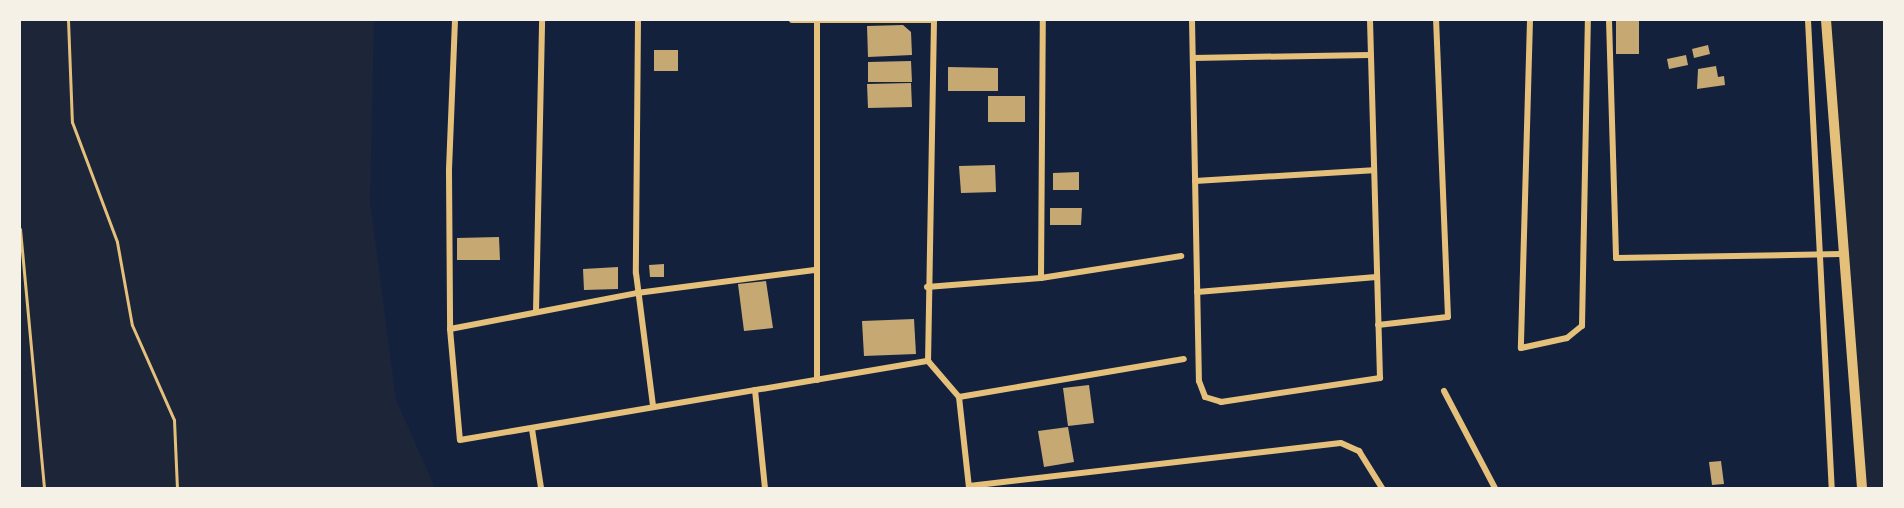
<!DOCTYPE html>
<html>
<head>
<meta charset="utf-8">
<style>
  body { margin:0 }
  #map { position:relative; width:1904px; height:508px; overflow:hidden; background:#14213d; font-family:"Asap Condensed",sans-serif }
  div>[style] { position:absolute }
  .green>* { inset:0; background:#1d2539 }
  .building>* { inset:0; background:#c6a872 }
  .path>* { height:3px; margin:-1.5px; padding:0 1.5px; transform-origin:1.5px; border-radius:1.5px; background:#e5c07b }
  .minor>* { height:6px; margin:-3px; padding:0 3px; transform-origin:3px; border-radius:3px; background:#e5c07b }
  .tertiary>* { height:10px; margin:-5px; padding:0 5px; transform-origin:5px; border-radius:5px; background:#e5c07b }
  span { translate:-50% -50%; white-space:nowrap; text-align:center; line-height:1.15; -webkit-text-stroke:4.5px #f6f1e7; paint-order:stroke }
  .frame { position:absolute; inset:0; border:21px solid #f6f1e7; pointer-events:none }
</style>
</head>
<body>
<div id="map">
  <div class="green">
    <div style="clip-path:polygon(20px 20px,374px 20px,370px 202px,396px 400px,435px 488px,20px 488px)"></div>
    <div style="clip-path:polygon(1828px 20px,1884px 20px,1884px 488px,1864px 488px)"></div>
  </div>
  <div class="building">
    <div style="clip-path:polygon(1616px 20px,1639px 20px,1639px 54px,1616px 54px)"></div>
    <div style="clip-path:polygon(903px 25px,911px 32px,912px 55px,868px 57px,867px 26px)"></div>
    <div style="clip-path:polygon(1708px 45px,1710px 54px,1694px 58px,1692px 49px)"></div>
    <div style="clip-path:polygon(654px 50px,678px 50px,678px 71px,654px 71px)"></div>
    <div style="clip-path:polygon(1686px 55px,1688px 65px,1669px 69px,1667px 59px)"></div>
    <div style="clip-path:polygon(911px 61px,912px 82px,868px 82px,868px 62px)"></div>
    <div style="clip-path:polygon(1716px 66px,1718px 77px,1724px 76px,1725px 85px,1697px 89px,1698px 69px)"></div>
    <div style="clip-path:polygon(948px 67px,998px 68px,998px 91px,948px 91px)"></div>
    <div style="clip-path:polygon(911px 83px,912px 107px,868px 108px,867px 84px)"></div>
    <div style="clip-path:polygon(988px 96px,1025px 96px,1025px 122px,988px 122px)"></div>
    <div style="clip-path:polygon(995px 165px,996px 192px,961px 193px,959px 166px)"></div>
    <div style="clip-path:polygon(1079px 172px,1079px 190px,1053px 190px,1053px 173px)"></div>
    <div style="clip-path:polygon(1050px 208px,1082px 208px,1081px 225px,1050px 225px)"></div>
    <div style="clip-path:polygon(499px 237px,500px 260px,457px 260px,457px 238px)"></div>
    <div style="clip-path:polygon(664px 264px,664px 277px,650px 277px,649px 265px)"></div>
    <div style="clip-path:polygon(618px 267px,618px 289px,584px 290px,583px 269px)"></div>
    <div style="clip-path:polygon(766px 281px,773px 328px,744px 331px,738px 284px)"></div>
    <div style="clip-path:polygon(914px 319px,916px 354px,864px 356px,862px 321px)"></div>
    <div style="clip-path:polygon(1089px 385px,1094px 423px,1068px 426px,1063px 388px)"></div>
    <div style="clip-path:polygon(1068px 427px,1074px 462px,1044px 467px,1038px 431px)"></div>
    <div style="clip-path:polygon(1721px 461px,1724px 484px,1712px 485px,1709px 462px)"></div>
  </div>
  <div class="path">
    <div style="left:68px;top:20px;width:102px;rotate:87.8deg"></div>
    <div style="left:72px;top:122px;width:128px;rotate:69.4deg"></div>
    <div style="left:117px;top:242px;width:84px;rotate:79.8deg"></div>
    <div style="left:132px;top:325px;width:104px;rotate:66.1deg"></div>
    <div style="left:174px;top:420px;width:68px;rotate:87.5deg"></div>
    <div style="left:20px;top:229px;width:260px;rotate:84.7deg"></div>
  </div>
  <div class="minor">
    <div style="left:455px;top:20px;width:151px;rotate:92.3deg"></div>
    <div style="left:449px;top:171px;width:158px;rotate:89.6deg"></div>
    <div style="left:450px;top:329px;width:111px;rotate:84.9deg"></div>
    <div style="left:460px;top:440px;width:475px;rotate:-9.6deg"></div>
    <div style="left:638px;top:20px;width:253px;rotate:90.5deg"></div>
    <div style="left:636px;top:273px;width:133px;rotate:82.7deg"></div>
    <div style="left:792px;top:20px;width:142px"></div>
    <div style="left:817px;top:20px;width:360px;rotate:90deg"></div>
    <div style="left:934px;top:20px;width:341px;rotate:91deg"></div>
    <div style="left:928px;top:361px;width:48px;rotate:49.3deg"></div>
    <div style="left:959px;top:397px;width:92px;rotate:83.7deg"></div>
    <div style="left:1192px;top:20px;width:361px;rotate:88.9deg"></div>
    <div style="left:1199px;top:381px;width:17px;rotate:69deg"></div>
    <div style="left:1205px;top:397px;width:17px;rotate:17deg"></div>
    <div style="left:1221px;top:402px;width:161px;rotate:-8.6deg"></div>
    <div style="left:1380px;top:378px;width:358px;rotate:-91.6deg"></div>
    <div style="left:1530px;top:20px;width:328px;rotate:91.6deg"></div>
    <div style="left:1521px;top:348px;width:47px;rotate:-12.3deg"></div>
    <div style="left:1567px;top:338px;width:19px;rotate:-39deg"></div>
    <div style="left:1582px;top:326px;width:306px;rotate:-88.9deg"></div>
    <div style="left:1609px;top:20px;width:238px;rotate:88.3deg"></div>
    <div style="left:1616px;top:258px;width:225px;rotate:-1deg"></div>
    <div style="left:1808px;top:20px;width:469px;rotate:87.1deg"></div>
    <div style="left:1193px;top:58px;width:177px;rotate:-1deg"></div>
    <div style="left:1195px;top:181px;width:178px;rotate:-3.5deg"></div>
    <div style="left:1041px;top:278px;width:258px;rotate:-89.6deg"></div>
    <div style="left:927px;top:287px;width:114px;rotate:-4.5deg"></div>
    <div style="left:1041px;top:278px;width:142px;rotate:-8.9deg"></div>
    <div style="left:1197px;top:292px;width:180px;rotate:-4.8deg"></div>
    <div style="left:536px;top:312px;width:292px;rotate:-88.8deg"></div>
    <div style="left:1378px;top:325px;width:70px;rotate:-6.5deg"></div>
    <div style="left:1448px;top:317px;width:297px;rotate:-92.3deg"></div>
    <div style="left:450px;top:329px;width:190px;rotate:-10.9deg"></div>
    <div style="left:637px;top:293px;width:179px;rotate:-7.4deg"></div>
    <div style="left:755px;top:390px;width:99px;rotate:84.2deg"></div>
    <div style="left:1444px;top:391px;width:110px;rotate:62.3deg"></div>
    <div style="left:959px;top:397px;width:228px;rotate:-9.6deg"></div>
    <div style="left:532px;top:429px;width:60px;rotate:81.3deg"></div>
    <div style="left:969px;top:486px;width:374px;rotate:-6.6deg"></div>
    <div style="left:1341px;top:443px;width:20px;rotate:24deg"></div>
    <div style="left:1359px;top:451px;width:44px;rotate:58.1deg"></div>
  </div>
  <div class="tertiary">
    <div style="left:1826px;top:20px;width:469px;rotate:85.6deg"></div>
  </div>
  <div class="frame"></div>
</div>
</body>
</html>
